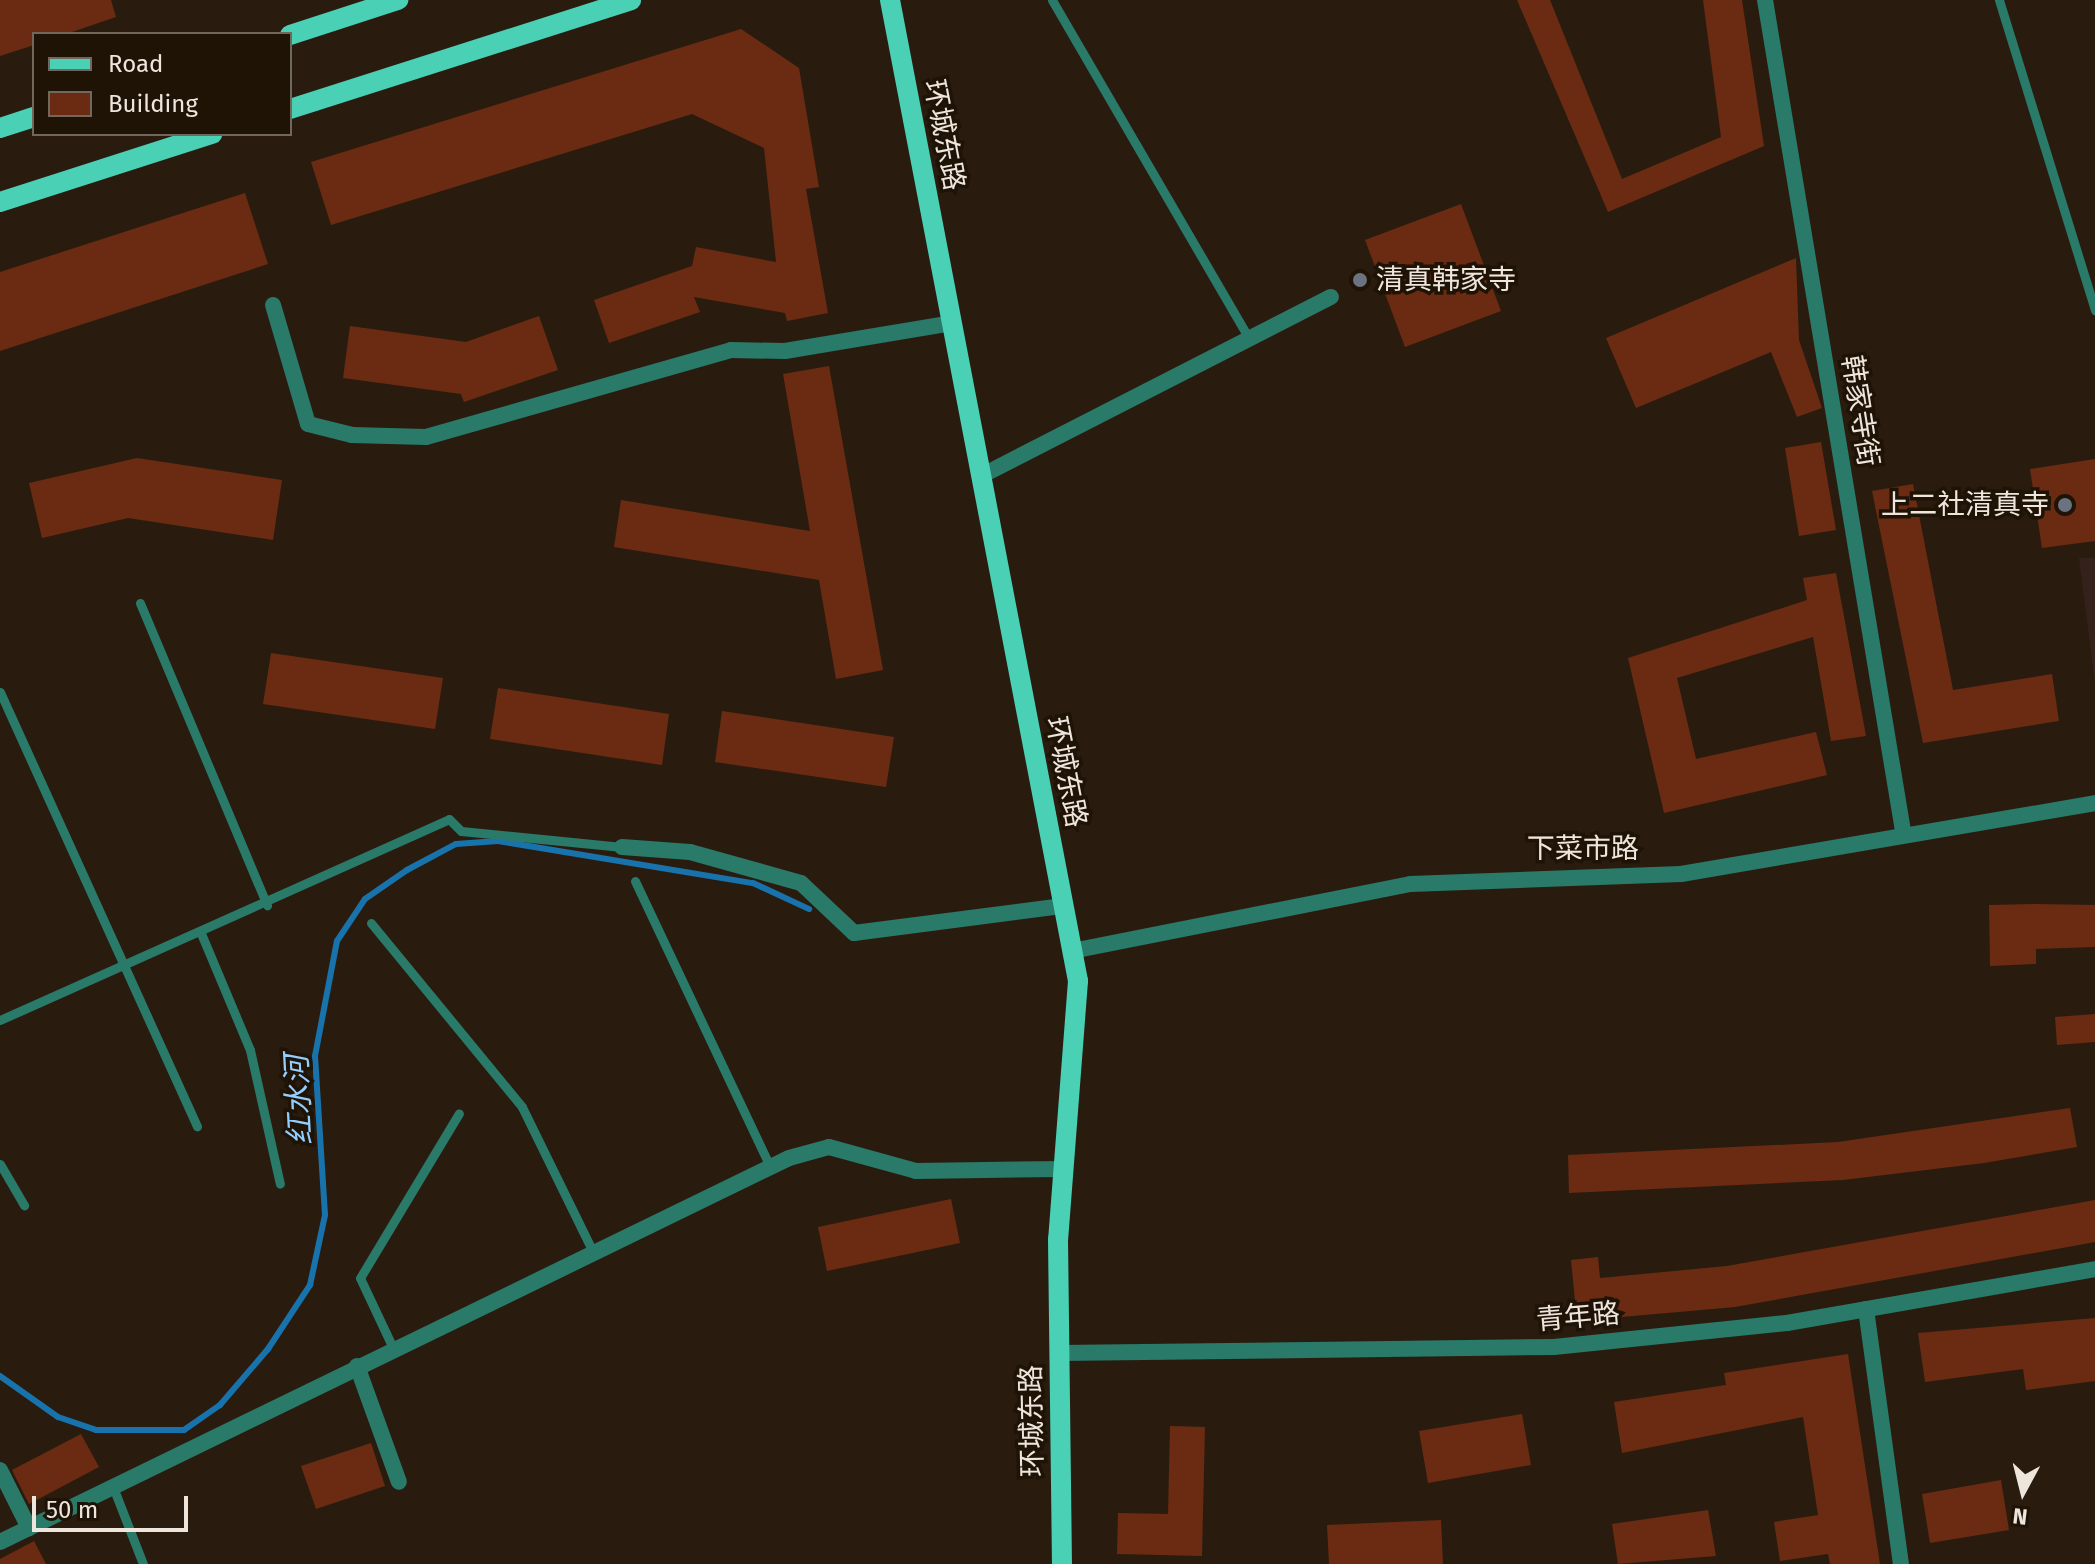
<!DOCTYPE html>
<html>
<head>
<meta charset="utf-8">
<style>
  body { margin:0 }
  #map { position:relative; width:2095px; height:1564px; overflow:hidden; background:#291c0f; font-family:"Fira Sans","Noto Sans SC",sans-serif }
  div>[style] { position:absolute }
  .medical>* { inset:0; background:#34211c }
  .stream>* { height:6px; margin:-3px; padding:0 3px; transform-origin:3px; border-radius:3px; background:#1873ad }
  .building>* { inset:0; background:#6a2b12 }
  .service>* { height:9px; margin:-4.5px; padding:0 4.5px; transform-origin:4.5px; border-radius:4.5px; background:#297a69 }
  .minor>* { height:16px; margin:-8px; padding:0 8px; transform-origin:8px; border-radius:8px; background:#297a69 }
  .primary>* { height:20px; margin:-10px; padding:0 10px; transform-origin:10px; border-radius:10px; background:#49d0b5 }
  .dots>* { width:22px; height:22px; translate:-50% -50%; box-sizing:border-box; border:4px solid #1f1306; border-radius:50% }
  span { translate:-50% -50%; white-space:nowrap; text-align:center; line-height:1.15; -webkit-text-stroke:7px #1f1306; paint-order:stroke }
  .street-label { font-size:28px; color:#eee5dc }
  .poi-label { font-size:28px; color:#eee5dc }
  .left { translate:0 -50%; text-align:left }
  .right { translate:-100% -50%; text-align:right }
  .water-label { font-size:30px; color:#93cefe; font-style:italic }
  .legend { position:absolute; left:32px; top:32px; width:260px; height:104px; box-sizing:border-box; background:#1f1306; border:2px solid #72675c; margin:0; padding:10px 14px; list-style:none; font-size:24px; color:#eee5dc }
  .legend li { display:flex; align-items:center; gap:16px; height:40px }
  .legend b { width:40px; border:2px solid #72675c }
  .north { position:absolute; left:1983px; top:1452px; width:80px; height:80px; -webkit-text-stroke:6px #1f1306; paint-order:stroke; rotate:187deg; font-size:22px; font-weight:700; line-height:32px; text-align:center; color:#eee5dc }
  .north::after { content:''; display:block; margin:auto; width:28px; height:36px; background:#eee5dc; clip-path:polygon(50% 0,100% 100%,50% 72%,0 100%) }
  .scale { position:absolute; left:32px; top:1496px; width:156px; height:36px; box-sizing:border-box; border:4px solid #eee5dc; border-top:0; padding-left:10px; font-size:24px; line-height:28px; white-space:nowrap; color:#eee5dc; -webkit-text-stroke:6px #1f1306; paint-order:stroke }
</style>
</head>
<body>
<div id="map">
  <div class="medical">
    <div style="clip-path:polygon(2079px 558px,2095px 558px,2095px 683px)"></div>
  </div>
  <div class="stream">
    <div style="left:0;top:1376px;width:71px;rotate:35.3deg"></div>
    <div style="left:58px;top:1417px;width:40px;rotate:18.9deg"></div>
    <div style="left:96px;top:1430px;width:88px"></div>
    <div style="left:184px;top:1430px;width:44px;rotate:-34.8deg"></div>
    <div style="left:220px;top:1405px;width:74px;rotate:-49.4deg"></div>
    <div style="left:268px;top:1349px;width:77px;rotate:-56.7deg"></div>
    <div style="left:310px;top:1285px;width:72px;rotate:-77.9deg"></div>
    <div style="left:325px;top:1215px;width:159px;rotate:-93.6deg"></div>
    <div style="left:315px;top:1056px;width:117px;rotate:-79.2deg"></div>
    <div style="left:337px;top:941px;width:50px;rotate:-56.3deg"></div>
    <div style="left:365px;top:899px;width:51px;rotate:-34.6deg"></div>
    <div style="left:407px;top:870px;width:55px;rotate:-28deg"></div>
    <div style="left:456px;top:844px;width:42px;rotate:-4.1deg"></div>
    <div style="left:498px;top:841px;width:258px;rotate:9.4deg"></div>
    <div style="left:753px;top:883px;width:62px;rotate:24.9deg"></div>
  </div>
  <div class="building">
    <div style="clip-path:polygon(0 0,111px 0,116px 17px,66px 34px,34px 34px,34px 45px,0 56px)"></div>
    <div style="clip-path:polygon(1517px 0,1550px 0,1622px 179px,1721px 137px,1703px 0,1742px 0,1764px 146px,1608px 212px)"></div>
    <div style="clip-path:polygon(741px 29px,799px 68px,819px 187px,806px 189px,828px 313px,787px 321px,785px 313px,694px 297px,700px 312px,609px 343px,594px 300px,692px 266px,696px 247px,776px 262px,764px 148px,692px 114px,331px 225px,311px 162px)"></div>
    <div style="clip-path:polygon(245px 193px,268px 264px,0 351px,0 272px)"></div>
    <div style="clip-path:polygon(1461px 204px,1501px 311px,1405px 347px,1365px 240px)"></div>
    <div style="clip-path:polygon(1796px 258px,1799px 340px,1822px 408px,1797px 417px,1771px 352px,1636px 408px,1606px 338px)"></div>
    <div style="clip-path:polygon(539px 316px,558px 370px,464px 402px,461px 394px,343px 378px,350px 326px,466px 342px)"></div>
    <div style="clip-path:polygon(829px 366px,883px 670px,836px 679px,819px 580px,614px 547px,621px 500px,810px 531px,783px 374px)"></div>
    <div style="clip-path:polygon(1821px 442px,1836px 530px,1799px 536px,1785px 448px)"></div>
    <div style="clip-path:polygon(137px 458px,282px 480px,273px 540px,128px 518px,42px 538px,29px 483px)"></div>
    <div style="clip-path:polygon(2095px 459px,2095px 541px,2042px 548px,2030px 469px)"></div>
    <div style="clip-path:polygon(1913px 484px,1953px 690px,2052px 674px,2059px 721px,1923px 743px,1872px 491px)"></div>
    <div style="clip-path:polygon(1836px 573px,1866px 736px,1831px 741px,1813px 637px,1677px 678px,1696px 759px,1816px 732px,1827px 775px,1664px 813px,1628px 658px,1807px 600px,1803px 578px)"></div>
    <div style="clip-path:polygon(271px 653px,443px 678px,435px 729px,263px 704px)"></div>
    <div style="clip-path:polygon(498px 688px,669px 714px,662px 765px,490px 739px)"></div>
    <div style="clip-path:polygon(722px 711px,894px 737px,886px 787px,715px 762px)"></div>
    <div style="clip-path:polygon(2034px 904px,2095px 905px,2095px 947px,2036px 949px,2036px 964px,1990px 966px,1989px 905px)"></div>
    <div style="clip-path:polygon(2095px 1014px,2095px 1042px,2057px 1045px,2055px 1017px)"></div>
    <div style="clip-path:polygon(2070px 1108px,2077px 1147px,1984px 1163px,1843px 1180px,1569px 1193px,1568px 1155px,1838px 1142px)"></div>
    <div style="clip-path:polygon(951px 1199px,960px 1243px,827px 1271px,818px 1227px)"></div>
    <div style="clip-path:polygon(2095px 1200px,2095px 1242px,1735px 1307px,1577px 1321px,1571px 1260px,1598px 1257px,1600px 1278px,1727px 1266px)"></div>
    <div style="clip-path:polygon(2095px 1318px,2095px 1381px,2026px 1390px,2023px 1369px,1925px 1382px,1918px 1333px)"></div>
    <div style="clip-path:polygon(1848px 1354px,1880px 1564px,1830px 1564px,1828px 1554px,1780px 1561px,1774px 1522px,1818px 1515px,1803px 1417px,1622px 1453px,1614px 1402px,1726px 1385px,1724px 1373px)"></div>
    <div style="clip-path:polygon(1522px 1414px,1531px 1465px,1428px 1483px,1419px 1431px)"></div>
    <div style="clip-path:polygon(1170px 1426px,1205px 1427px,1202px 1556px,1117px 1554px,1118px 1513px,1168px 1514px)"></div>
    <div style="clip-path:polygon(81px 1434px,99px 1467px,29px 1504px,12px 1470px)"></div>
    <div style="clip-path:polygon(371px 1443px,385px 1486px,316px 1509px,301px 1466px)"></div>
    <div style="clip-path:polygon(2001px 1480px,2009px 1530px,1930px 1543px,1922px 1494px)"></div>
    <div style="clip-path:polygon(1708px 1510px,1716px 1556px,1618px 1564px,1612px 1524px)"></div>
    <div style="clip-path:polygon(1441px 1520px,1443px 1564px,1329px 1564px,1327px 1525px)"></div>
    <div style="clip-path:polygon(34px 1541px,46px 1564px,0 1564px,0 1559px)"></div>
  </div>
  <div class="service">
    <div style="left:1052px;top:0;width:392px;rotate:59.8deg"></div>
    <div style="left:1999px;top:0;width:325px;rotate:72.8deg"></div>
    <div style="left:140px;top:603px;width:328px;rotate:67.2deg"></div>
    <div style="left:0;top:692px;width:477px;rotate:65.6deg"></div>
    <div style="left:635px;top:881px;width:315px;rotate:64.7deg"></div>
    <div style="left:371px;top:923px;width:238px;rotate:50.6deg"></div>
    <div style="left:522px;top:1107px;width:159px;rotate:63.9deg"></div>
    <div style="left:200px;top:931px;width:129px;rotate:67.2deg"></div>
    <div style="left:250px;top:1050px;width:137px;rotate:77.4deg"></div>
    <div style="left:0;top:1020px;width:492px;rotate:-24.1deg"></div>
    <div style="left:449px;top:819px;width:17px;rotate:45deg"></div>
    <div style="left:461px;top:831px;width:162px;rotate:5.7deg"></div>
    <div style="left:0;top:1164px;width:48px;rotate:59.7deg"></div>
    <div style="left:393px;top:1348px;width:77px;rotate:-115.2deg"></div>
    <div style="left:360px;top:1278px;width:192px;rotate:-59deg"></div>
    <div style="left:113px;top:1487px;width:83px;rotate:68.7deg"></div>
  </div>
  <div class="minor">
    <div style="left:1765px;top:0;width:842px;rotate:80.57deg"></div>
    <div style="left:273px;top:305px;width:124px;rotate:73.6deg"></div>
    <div style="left:308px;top:424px;width:45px;rotate:14deg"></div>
    <div style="left:352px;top:435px;width:74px;rotate:1.5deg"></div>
    <div style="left:426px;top:437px;width:317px;rotate:-15.9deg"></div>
    <div style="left:731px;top:350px;width:54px;rotate:1.1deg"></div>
    <div style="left:785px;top:351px;width:169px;rotate:-9.5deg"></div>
    <div style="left:981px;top:476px;width:393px;rotate:-27.1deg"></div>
    <div style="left:622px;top:847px;width:68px;rotate:4.2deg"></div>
    <div style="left:690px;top:852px;width:115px;rotate:15.6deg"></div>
    <div style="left:801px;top:883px;width:73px;rotate:43.3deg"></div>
    <div style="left:854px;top:933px;width:211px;rotate:-7.4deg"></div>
    <div style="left:1072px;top:951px;width:345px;rotate:-11.2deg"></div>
    <div style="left:1410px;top:884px;width:271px;rotate:-2.1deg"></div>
    <div style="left:1681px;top:874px;width:420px;rotate:-9.7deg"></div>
    <div style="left:1866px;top:1309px;width:257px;rotate:82.2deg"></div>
    <div style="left:1059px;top:1353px;width:495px;rotate:-0.7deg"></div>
    <div style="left:1554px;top:1347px;width:234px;rotate:-5.9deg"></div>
    <div style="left:1787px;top:1323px;width:313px;rotate:-9.9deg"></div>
    <div style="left:357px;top:1366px;width:123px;rotate:70.1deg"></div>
    <div style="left:0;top:1470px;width:65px;rotate:63.4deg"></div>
    <div style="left:0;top:1542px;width:877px;rotate:-25.95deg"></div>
    <div style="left:789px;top:1158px;width:41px;rotate:-15.4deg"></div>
    <div style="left:829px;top:1147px;width:90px;rotate:15.4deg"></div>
    <div style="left:916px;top:1171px;width:147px;rotate:-0.8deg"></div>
  </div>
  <div class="primary">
    <div style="left:890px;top:0;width:999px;rotate:79.15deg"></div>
    <div style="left:1078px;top:981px;width:259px;rotate:94.4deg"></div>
    <div style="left:1058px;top:1239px;width:325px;rotate:89.3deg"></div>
    <div style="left:290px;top:35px;width:114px;rotate:-18deg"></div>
    <div style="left:290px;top:109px;width:358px;rotate:-17.7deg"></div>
    <div style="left:0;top:128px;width:36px;rotate:-18deg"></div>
    <div style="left:0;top:202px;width:223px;rotate:-17.8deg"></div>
  </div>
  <div class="dots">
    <div style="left:1360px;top:280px;background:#6b7280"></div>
    <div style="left:2065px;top:505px;background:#6b7280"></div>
  </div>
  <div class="street-label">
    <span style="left:944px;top:135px;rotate:79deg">环城东路</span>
    <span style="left:1860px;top:411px;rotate:81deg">韩家寺街</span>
    <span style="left:1066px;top:772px;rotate:79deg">环城东路</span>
    <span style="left:1583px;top:849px">下菜市路</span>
    <span style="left:1578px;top:1317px;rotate:-5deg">青年路</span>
    <span style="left:1032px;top:1421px;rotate:-91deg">环城东路</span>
  </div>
  <div class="poi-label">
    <span class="left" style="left:1376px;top:280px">清真韩家寺</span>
    <span class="right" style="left:2049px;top:505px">上二社清真寺</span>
  </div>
  <div class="water-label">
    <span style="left:299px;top:1100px;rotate:-93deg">红水河</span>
  </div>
  <ul class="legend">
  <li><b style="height:10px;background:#49d0b5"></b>Road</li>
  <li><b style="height:22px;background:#6a2b12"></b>Building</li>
  </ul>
  <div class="north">N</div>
  <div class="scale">50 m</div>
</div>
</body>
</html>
